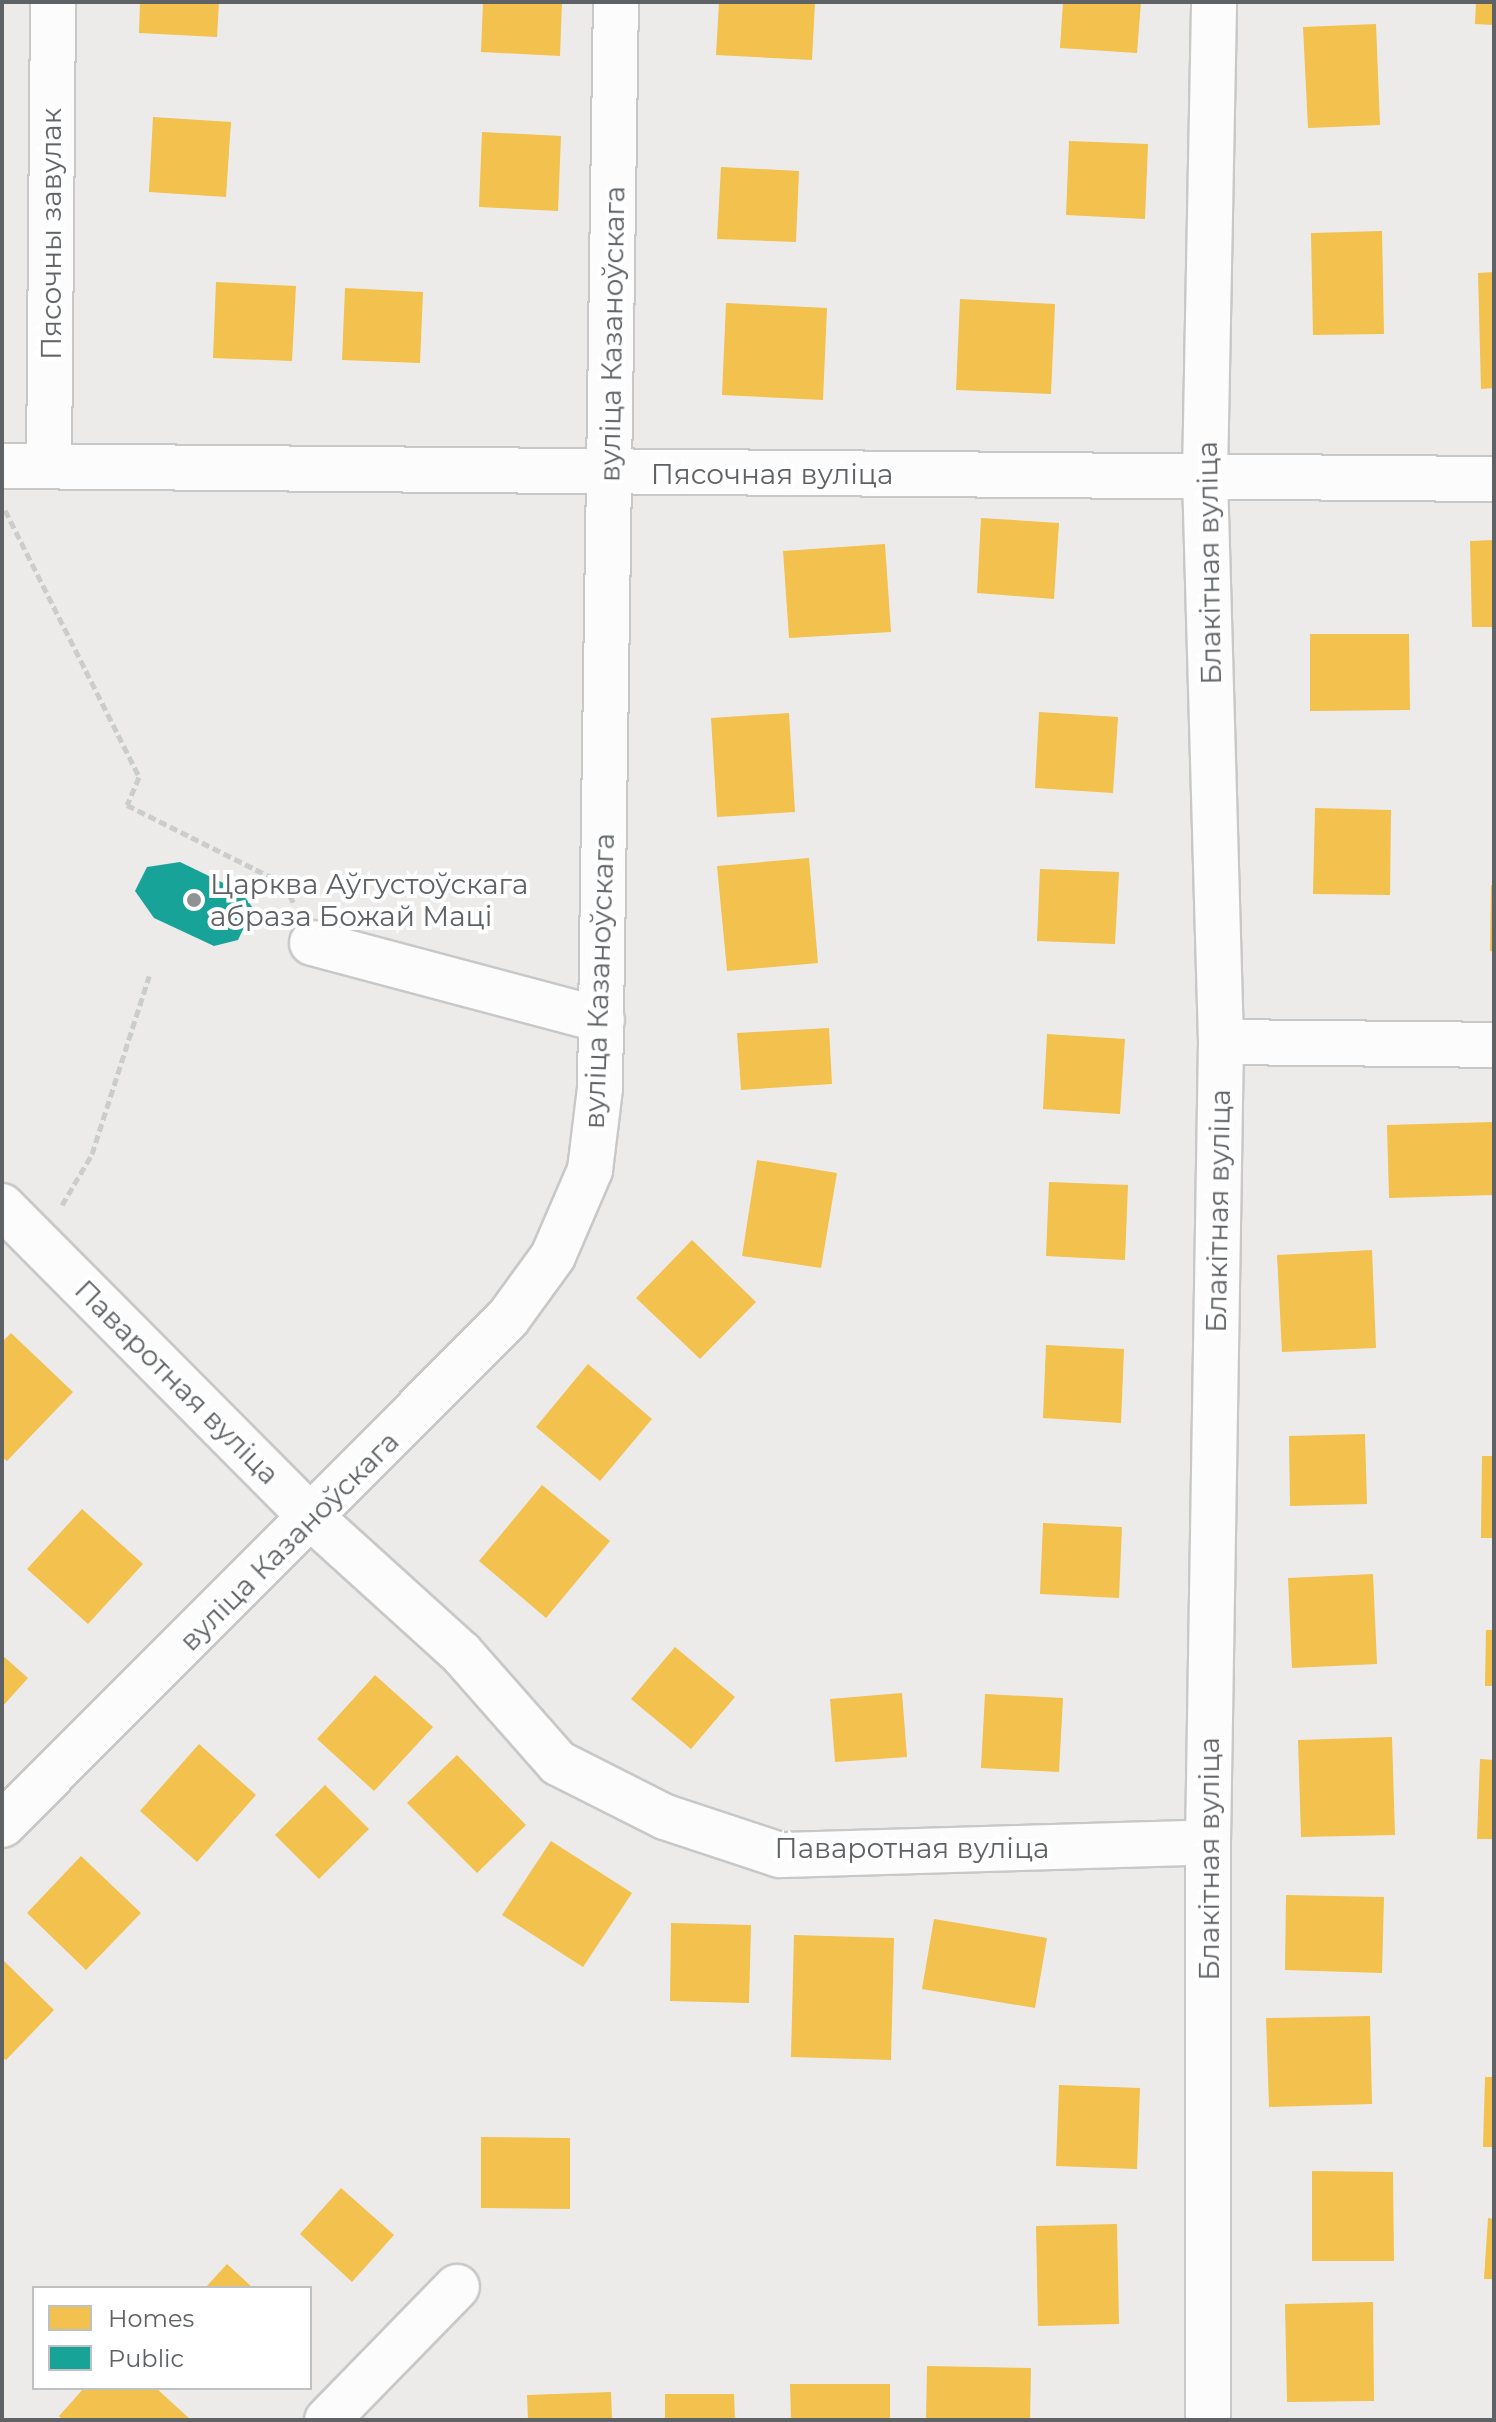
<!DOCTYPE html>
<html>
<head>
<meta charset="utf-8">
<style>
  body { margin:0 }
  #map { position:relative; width:1496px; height:2422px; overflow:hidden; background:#edebe9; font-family:Montserrat,sans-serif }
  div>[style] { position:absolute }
  .homes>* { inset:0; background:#f2c14e }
  .public>* { inset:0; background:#17a398 }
  .path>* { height:5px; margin-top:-2.5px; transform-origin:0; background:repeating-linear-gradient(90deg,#cacdcb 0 8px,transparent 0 12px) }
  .roads { filter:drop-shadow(2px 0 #c8c8c8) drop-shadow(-2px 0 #c8c8c8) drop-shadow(0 2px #c8c8c8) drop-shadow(0 -2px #c8c8c8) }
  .minor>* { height:44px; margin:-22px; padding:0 22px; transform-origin:22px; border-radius:22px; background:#fcfcfc }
  .dots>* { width:22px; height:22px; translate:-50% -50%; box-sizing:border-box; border:4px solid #fff; border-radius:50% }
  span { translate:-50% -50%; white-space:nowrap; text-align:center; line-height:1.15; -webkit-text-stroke:8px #fff; paint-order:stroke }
  .street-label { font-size:28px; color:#5e6265 }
  .poi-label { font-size:28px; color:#5e6265 }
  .left { translate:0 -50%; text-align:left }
  .frame { position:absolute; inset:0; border:4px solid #5e6265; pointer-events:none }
  .legend { position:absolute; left:32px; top:2286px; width:280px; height:104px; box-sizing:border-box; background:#fff; border:2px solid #bfc0c1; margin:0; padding:10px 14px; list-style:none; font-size:24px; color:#5e6265 }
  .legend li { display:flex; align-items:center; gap:16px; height:40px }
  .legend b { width:40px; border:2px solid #bfc0c1 }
</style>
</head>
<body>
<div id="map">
  <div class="homes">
    <div style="clip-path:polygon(140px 2px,219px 2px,217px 37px,139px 33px)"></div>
    <div style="clip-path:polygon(483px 2px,562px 2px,560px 56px,481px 52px)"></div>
    <div style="clip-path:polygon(719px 2px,815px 2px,812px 60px,716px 55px)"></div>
    <div style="clip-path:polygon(1063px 2px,1141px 2px,1137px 53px,1060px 48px)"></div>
    <div style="clip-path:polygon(1476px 2px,1494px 2px,1494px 25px,1475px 24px)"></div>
    <div style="clip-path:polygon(1376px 24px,1380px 125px,1308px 128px,1303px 27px)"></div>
    <div style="clip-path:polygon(153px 117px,231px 122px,226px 197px,149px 192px)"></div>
    <div style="clip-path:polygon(482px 132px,561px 136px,558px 211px,479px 207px)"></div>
    <div style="clip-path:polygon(1069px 141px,1148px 144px,1145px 219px,1066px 215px)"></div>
    <div style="clip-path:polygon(721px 167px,799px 171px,796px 242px,717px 239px)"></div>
    <div style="clip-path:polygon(1382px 231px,1384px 334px,1313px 335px,1311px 233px)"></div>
    <div style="clip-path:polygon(1494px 272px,1494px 388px,1481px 389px,1478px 273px)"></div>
    <div style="clip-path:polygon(216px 282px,296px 286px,292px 361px,213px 358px)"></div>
    <div style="clip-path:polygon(345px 288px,423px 292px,420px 363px,342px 360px)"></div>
    <div style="clip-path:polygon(960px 299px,1055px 304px,1051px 394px,956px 390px)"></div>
    <div style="clip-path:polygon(726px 303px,827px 308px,823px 400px,722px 395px)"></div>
    <div style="clip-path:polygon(981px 518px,1059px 523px,1054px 599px,977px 593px)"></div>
    <div style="clip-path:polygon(1494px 540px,1494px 627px,1472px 627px,1470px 541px)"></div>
    <div style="clip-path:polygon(885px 544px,891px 632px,789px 638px,783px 551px)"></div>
    <div style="clip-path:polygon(1310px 634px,1409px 634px,1410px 710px,1310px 711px)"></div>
    <div style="clip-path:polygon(1039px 712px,1118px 717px,1113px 793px,1035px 788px)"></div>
    <div style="clip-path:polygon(789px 713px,795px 812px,717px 817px,711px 718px)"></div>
    <div style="clip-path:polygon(1315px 808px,1391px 810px,1390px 895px,1313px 894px)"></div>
    <div style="clip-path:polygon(809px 858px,818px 963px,727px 971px,717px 866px)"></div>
    <div style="clip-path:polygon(1040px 869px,1119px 872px,1115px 944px,1037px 941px)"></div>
    <div style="clip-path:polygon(1491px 885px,1494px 885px,1494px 952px,1490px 951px)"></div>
    <div style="clip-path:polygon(829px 1028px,832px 1084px,741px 1090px,737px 1033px)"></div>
    <div style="clip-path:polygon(1047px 1034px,1125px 1039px,1120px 1114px,1043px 1109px)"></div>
    <div style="clip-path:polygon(1494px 1122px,1494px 1195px,1389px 1198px,1387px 1125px)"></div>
    <div style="clip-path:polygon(757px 1160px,837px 1173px,821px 1268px,742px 1256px)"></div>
    <div style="clip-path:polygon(1049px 1182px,1128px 1185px,1125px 1260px,1046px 1256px)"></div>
    <div style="clip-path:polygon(692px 1240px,756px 1302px,700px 1359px,636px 1298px)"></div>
    <div style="clip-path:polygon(1372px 1250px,1376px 1348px,1282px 1352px,1277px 1255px)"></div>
    <div style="clip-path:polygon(11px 1333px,73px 1392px,7px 1461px,2px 1457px,2px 1342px)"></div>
    <div style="clip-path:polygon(1046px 1345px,1124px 1349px,1121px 1423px,1043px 1418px)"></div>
    <div style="clip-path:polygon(588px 1364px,652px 1419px,600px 1481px,536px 1427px)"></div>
    <div style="clip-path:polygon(1365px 1434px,1367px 1504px,1290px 1506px,1289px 1436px)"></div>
    <div style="clip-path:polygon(1482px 1456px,1494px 1456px,1494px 1538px,1481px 1538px)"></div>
    <div style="clip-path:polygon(542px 1485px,610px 1541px,546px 1618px,479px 1561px)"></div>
    <div style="clip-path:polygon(82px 1509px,143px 1564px,88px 1624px,27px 1569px)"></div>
    <div style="clip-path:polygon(1043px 1523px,1122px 1527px,1119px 1598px,1040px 1594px)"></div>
    <div style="clip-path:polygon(1373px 1574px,1377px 1664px,1292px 1668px,1288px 1578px)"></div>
    <div style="clip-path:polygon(1486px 1630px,1494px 1630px,1494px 1686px,1485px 1686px)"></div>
    <div style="clip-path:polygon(675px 1647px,735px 1697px,691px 1749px,631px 1699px)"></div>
    <div style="clip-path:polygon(2px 1655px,28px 1678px,2px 1707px)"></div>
    <div style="clip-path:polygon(375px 1675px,433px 1727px,374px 1791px,317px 1739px)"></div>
    <div style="clip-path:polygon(902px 1693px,907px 1757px,835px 1762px,830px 1699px)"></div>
    <div style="clip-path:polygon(985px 1694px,1063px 1698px,1059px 1772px,981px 1768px)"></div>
    <div style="clip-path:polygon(1392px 1737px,1395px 1835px,1301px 1837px,1298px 1740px)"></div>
    <div style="clip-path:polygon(199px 1744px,256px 1795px,197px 1862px,140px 1811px)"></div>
    <div style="clip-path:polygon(457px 1755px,526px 1825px,477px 1873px,407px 1803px)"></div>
    <div style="clip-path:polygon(1480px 1759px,1494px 1760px,1494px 1839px,1477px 1839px)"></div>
    <div style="clip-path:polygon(325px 1785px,369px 1829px,319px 1879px,275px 1835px)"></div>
    <div style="clip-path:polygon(551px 1841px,632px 1893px,583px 1967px,502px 1915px)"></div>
    <div style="clip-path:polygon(81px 1856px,141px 1913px,86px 1970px,27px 1913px)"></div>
    <div style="clip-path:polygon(1286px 1895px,1384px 1897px,1382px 1973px,1285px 1970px)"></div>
    <div style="clip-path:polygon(934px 1919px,1047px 1938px,1035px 2008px,922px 1989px)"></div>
    <div style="clip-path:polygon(671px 1923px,751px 1925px,749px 2003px,670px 2001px)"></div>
    <div style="clip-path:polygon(794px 1935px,894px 1938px,891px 2060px,791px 2057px)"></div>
    <div style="clip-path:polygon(2px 1959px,54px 2010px,6px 2060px,2px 2057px)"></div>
    <div style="clip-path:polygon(1370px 2016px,1372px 2104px,1269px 2107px,1266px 2018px)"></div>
    <div style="clip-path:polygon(1485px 2077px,1494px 2077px,1494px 2147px,1483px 2147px)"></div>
    <div style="clip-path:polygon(1059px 2085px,1140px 2088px,1137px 2169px,1056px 2166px)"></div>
    <div style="clip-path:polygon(481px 2137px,570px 2138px,570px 2209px,481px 2208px)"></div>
    <div style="clip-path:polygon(1312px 2171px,1393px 2172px,1394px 2261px,1312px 2261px)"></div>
    <div style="clip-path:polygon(341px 2188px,394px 2235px,352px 2282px,300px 2234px)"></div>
    <div style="clip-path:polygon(1488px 2218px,1494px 2219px,1494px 2279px,1484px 2279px)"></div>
    <div style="clip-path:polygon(1117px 2224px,1119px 2324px,1038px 2326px,1036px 2226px)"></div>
    <div style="clip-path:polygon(227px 2264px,253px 2288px,205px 2288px)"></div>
    <div style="clip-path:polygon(1373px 2302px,1374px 2401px,1287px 2402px,1285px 2304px)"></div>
    <div style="clip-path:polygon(927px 2366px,1031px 2368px,1030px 2420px,926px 2420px)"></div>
    <div style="clip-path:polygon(790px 2384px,890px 2384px,890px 2420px,791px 2420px)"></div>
    <div style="clip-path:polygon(84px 2388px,156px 2388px,191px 2420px,63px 2420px,59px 2416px)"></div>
    <div style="clip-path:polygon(611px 2392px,612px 2420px,528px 2420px,527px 2395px)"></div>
    <div style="clip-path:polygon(665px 2394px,734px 2394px,735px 2420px,665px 2420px)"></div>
  </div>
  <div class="public">
    <div style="clip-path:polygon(180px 862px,240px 891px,253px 908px,238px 940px,214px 946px,154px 918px,135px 891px,147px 867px)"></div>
  </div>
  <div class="path">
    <div style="left:5px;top:510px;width:299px;rotate:63.3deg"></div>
    <div style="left:139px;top:777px;width:30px;rotate:113deg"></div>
    <div style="left:127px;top:805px;width:177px;rotate:26.6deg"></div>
    <div style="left:285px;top:884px;width:24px;rotate:66deg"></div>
    <div style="left:62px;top:1205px;width:59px;rotate:-59.5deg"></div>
    <div style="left:92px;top:1154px;width:187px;rotate:-72.2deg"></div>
  </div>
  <div class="roads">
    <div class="minor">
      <div style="left:49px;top:465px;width:463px;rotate:-89.5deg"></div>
      <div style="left:2px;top:466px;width:1492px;rotate:0.5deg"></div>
      <div style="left:312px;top:943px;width:300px;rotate:14.9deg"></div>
      <div style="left:1221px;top:1042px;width:273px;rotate:0.6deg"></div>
      <div style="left:2px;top:1206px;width:440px;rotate:45.2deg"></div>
      <div style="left:312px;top:1518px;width:201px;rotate:42.2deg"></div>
      <div style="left:461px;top:1653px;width:147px;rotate:48.6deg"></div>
      <div style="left:558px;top:1763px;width:120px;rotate:26.8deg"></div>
      <div style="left:665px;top:1817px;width:121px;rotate:18.3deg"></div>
      <div style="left:780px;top:1855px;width:428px;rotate:-1.7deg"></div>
      <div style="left:2px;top:1825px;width:716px;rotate:-45.06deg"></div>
      <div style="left:508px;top:1318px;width:77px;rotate:-54deg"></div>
      <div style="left:553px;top:1256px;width:94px;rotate:-66.7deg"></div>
      <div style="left:590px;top:1170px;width:83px;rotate:-83deg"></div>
      <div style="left:600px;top:1088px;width:1086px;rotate:-89.16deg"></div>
      <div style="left:327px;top:2420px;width:186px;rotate:-45.7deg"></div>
      <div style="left:1208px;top:2420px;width:578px;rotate:-90deg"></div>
      <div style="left:1208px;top:1842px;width:800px;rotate:-89.07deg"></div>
      <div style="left:1221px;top:1042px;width:567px;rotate:-91.62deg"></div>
      <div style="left:1205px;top:475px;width:473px;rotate:-88.9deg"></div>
    </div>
  </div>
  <div class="dots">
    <div style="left:194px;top:900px;background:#909293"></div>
  </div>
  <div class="street-label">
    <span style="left:51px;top:234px;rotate:-90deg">Пясочны завулак</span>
    <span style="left:612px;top:334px;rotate:-89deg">вуліца Казаноўскага</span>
    <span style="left:772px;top:474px">Пясочная вуліца</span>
    <span style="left:1209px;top:563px;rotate:-91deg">Блакітная вуліца</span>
    <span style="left:599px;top:981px;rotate:-88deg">вуліца Казаноўскага</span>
    <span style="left:1218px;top:1211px;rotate:-89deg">Блакітная вуліца</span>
    <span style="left:177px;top:1382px;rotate:45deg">Паваротная вуліца</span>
    <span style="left:289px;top:1541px;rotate:-45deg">вуліца Казаноўскага</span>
    <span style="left:912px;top:1848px">Паваротная вуліца</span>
    <span style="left:1209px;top:1859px;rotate:-90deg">Блакітная вуліца</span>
  </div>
  <div class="poi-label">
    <span class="left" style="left:210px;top:900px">Царква Аўгустоўскага<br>абраза Божай Маці</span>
  </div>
  <div class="frame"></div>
  <ul class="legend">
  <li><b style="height:22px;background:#f2c14e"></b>Homes</li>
  <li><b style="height:22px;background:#17a398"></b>Public</li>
  </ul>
</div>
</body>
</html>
